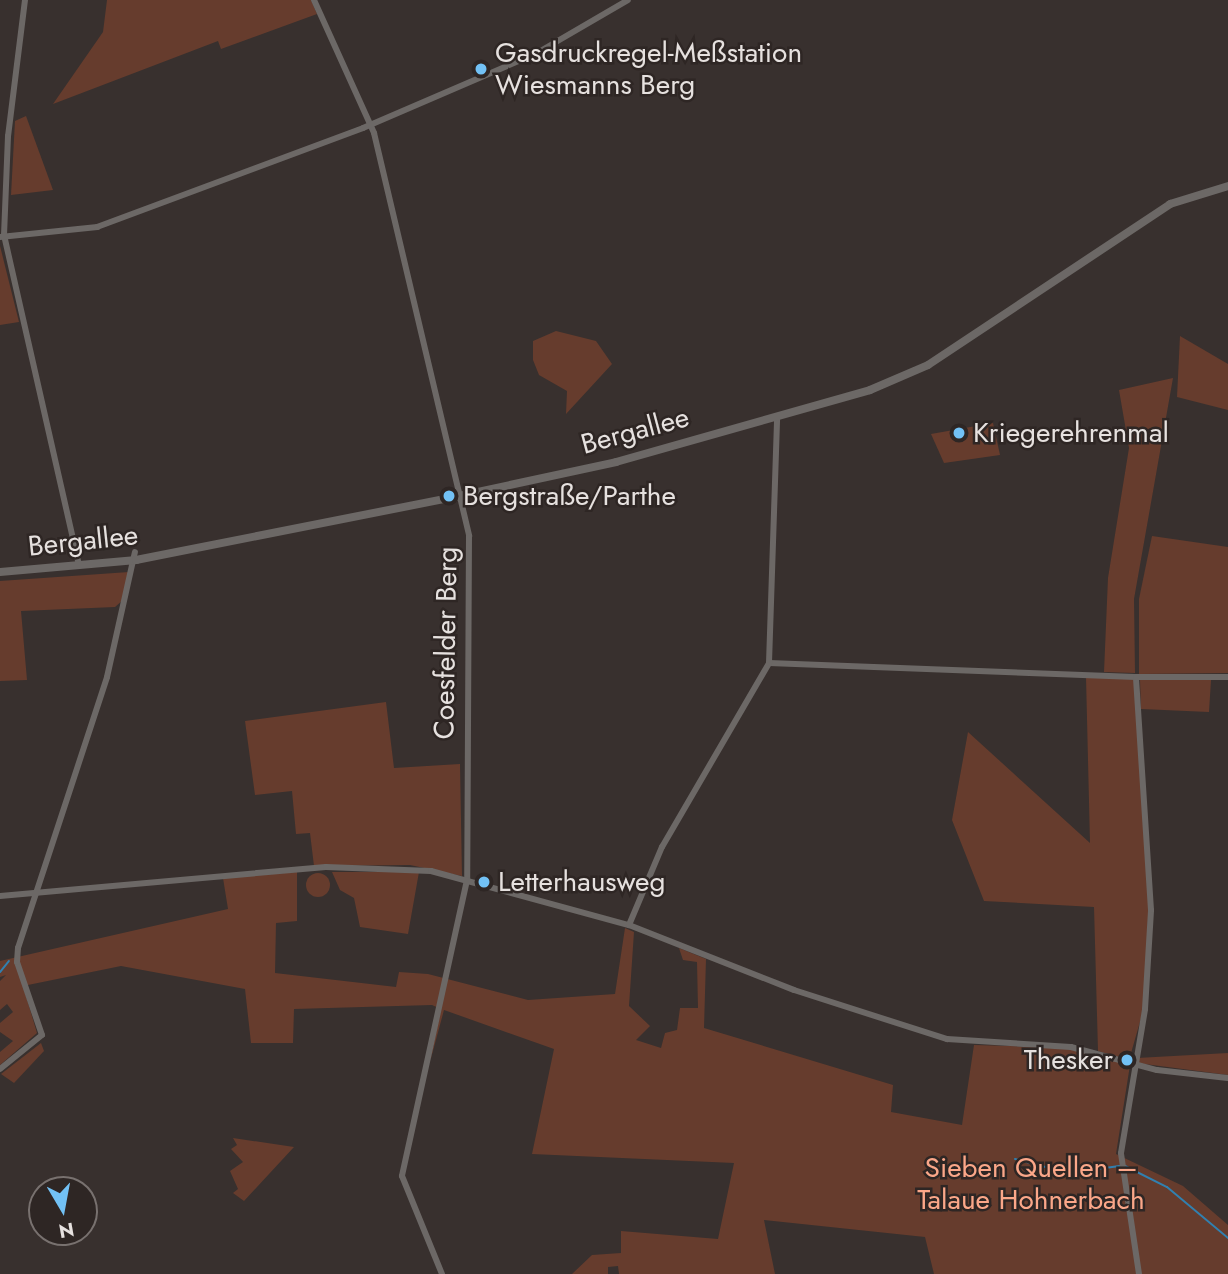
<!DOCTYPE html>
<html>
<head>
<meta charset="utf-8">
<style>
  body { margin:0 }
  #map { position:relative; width:1228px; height:1274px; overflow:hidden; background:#38302e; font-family:Jost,sans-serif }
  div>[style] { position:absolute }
  .green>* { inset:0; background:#663c2d }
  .round { border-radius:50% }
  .stream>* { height:2px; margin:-1px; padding:0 1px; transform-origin:1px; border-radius:1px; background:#3180b0 }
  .minor>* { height:6px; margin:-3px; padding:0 3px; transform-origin:3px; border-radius:3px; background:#6c6866 }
  .tertiary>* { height:8px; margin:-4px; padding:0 4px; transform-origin:4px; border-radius:4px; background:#6c6866 }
  .dots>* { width:19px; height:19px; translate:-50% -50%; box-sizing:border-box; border:4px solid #2e2624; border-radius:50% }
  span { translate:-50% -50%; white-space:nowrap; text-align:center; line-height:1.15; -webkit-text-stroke:5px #2e2624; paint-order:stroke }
  .poi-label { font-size:28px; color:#e6e1df }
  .left { translate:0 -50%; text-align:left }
  .right { translate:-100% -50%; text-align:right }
  .street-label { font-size:28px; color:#e6e1df }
  .park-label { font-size:28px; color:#fba789 }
  .north { position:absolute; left:28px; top:1176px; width:70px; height:70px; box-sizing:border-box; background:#2e2624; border:2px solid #78716f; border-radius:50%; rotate:170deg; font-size:19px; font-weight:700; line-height:28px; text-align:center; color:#e6e1df }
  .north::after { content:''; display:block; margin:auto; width:24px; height:32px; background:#72c1f5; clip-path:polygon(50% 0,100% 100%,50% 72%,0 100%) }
</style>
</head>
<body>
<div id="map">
  <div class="green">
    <div style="clip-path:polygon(107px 0,311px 0,317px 14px,221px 49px,218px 41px,53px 104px,103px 32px)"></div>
    <div style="clip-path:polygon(26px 116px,53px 190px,11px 195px,15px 121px)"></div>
    <div style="clip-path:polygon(0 246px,19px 322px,0 325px)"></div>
    <div style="clip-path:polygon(556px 331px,596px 341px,612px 364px,566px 414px,567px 391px,539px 375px,533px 360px,533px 341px)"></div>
    <div style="clip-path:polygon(1180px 336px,1228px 364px,1228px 410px,1177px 397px)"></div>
    <div style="clip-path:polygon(1173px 378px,1134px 599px,1135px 673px,1104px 672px,1108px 578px,1129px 448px,1119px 390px)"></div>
    <div style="clip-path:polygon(993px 423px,1000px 455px,944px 463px,931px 434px)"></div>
    <div style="clip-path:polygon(1152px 536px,1228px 547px,1228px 673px,1139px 674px,1139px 599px)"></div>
    <div style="clip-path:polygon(129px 572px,123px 600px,115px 607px,21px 611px,27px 680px,0 681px,0 581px)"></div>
    <div style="clip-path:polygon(1086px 677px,1136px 679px,1150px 875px,1144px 1008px,1129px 1060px,1098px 1051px,1094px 907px,984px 901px,952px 820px,968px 732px,1090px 843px)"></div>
    <div style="clip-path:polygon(1140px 680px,1211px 680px,1209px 712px,1141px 709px)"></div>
    <div style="clip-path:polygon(386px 702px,394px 768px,460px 764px,462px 876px,410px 865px,314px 866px,310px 833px,296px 834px,292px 791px,255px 795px,245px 721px)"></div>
    <div style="clip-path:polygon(297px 872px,297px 921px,276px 923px,275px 973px,396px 987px,399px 972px,428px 974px,528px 1000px,615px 994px,625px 928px,634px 932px,629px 1006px,650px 1026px,636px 1040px,661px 1048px,665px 1033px,677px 1030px,680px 1008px,698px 1008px,697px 962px,683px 960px,679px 948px,706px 959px,704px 1028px,893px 1085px,891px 1112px,962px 1125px,974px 1045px,1071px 1048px,1130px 1065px,1116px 1154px,1183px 1186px,1228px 1225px,1228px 1274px,934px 1274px,925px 1237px,764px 1220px,775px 1274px,619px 1274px,618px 1266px,608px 1267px,608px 1274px,572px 1274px,592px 1255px,621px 1253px,621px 1231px,718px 1239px,734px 1163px,532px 1154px,554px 1049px,444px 1010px,430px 1062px,441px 1009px,432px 1005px,294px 1009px,293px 1043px,251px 1043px,245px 989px,121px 966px,23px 986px,37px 1033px,0 1065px,0 1052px,13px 1041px,0 1032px,0 1023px,13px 1012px,7px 1004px,0 1010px,0 981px,6px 975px,0 977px,0 961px,228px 909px,223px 878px)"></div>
    <div style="clip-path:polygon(332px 872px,419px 872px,408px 934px,360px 927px,354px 898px,340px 890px)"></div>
    <div class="round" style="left:306px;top:873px;width:24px;height:24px"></div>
    <div style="clip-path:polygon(41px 1043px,44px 1051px,14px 1083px,1px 1074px)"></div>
    <div style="clip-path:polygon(1228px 1053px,1228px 1075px,1137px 1063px,1137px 1058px)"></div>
    <div style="clip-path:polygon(233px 1138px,294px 1147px,244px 1201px,233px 1193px,238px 1189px,230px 1171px,243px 1162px,231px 1149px,237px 1145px)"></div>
  </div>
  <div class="stream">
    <div style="left:0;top:972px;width:14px;rotate:-51deg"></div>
    <div style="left:1015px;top:1159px;width:55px;rotate:14.8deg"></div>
    <div style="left:1068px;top:1173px;width:52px;rotate:-7.7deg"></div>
    <div style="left:1125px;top:1166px;width:47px;rotate:26.6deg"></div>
    <div style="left:1167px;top:1187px;width:80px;rotate:39.9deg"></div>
  </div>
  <div class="minor">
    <div style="left:25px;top:0;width:137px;rotate:97.1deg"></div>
    <div style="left:8px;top:136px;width:99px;rotate:92.3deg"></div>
    <div style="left:4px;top:235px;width:339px;rotate:77.2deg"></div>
    <div style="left:314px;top:0;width:146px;rotate:65.7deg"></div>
    <div style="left:374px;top:133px;width:414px;rotate:76.7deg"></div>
    <div style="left:469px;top:536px;width:344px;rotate:90.3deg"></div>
    <div style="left:467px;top:880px;width:303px;rotate:102.4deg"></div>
    <div style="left:402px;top:1176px;width:106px;rotate:67.8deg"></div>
    <div style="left:0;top:237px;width:98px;rotate:-5.9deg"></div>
    <div style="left:97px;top:227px;width:284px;rotate:-20.4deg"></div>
    <div style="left:363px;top:128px;width:189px;rotate:-23.3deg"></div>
    <div style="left:537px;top:53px;width:105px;rotate:-30.2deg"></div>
    <div style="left:769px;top:663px;width:367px;rotate:2.2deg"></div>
    <div style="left:0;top:896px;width:327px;rotate:-5.1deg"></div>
    <div style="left:326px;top:867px;width:105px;rotate:2.2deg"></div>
    <div style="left:431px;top:871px;width:205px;rotate:15.3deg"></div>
    <div style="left:629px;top:925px;width:177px;rotate:21.5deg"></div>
    <div style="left:794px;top:990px;width:161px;rotate:17.8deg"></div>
    <div style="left:947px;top:1039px;width:124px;rotate:3.7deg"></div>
    <div style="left:1071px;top:1047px;width:89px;rotate:15deg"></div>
    <div style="left:1157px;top:1070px;width:71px;rotate:6.4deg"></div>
    <div style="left:629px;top:925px;width:85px;rotate:-67.1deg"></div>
    <div style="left:662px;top:847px;width:213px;rotate:-59.8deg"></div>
    <div style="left:769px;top:663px;width:247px;rotate:-88.1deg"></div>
    <div style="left:0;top:1069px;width:54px;rotate:-39deg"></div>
    <div style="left:42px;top:1035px;width:77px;rotate:-108.9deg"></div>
    <div style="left:17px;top:962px;width:14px;rotate:-86deg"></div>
    <div style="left:18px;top:948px;width:285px;rotate:-71.8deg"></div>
    <div style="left:107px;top:677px;width:128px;rotate:-77.4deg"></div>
    <div style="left:1139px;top:1274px;width:122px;rotate:-98.5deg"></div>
    <div style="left:1121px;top:1153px;width:146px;rotate:-80.5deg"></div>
    <div style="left:1145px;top:1009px;width:99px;rotate:-86.5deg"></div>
    <div style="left:1151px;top:910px;width:233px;rotate:-93.7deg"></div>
    <div style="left:1136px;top:677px;width:92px"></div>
  </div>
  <div class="tertiary">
    <div style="left:0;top:572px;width:137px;rotate:-5deg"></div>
    <div style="left:136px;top:560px;width:320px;rotate:-11.2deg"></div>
    <div style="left:450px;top:498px;width:170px;rotate:-12.2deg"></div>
    <div style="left:616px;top:462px;width:264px;rotate:-15.8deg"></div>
    <div style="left:870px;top:390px;width:63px;rotate:-23.3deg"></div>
    <div style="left:928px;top:365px;width:291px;rotate:-33.6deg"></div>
    <div style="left:1170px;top:204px;width:61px;rotate:-17.2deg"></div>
  </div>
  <div class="dots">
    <div style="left:481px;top:69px;background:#72c1f5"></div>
    <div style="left:959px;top:433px;background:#72c1f5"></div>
    <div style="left:449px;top:496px;background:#72c1f5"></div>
    <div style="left:484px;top:882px;background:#72c1f5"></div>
    <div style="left:1127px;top:1060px;background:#72c1f5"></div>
  </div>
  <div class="poi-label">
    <span class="left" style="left:495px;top:69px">Gasdruckregel-Meßstation<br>Wiesmanns Berg</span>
    <span class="left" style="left:973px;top:433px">Kriegerehrenmal</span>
    <span class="left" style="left:463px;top:496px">Bergstraße/Parthe</span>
    <span class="left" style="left:498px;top:882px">Letterhausweg</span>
    <span class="right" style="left:1113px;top:1060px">Thesker</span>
  </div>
  <div class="street-label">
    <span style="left:635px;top:431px;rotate:-15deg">Bergallee</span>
    <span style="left:83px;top:541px;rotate:-6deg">Bergallee</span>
    <span style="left:446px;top:643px;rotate:-89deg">Coesfelder Berg</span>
  </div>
  <div class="park-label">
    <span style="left:1031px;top:1184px">Sieben Quellen –<br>Talaue Hohnerbach</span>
  </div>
  <div class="north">N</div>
</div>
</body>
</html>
